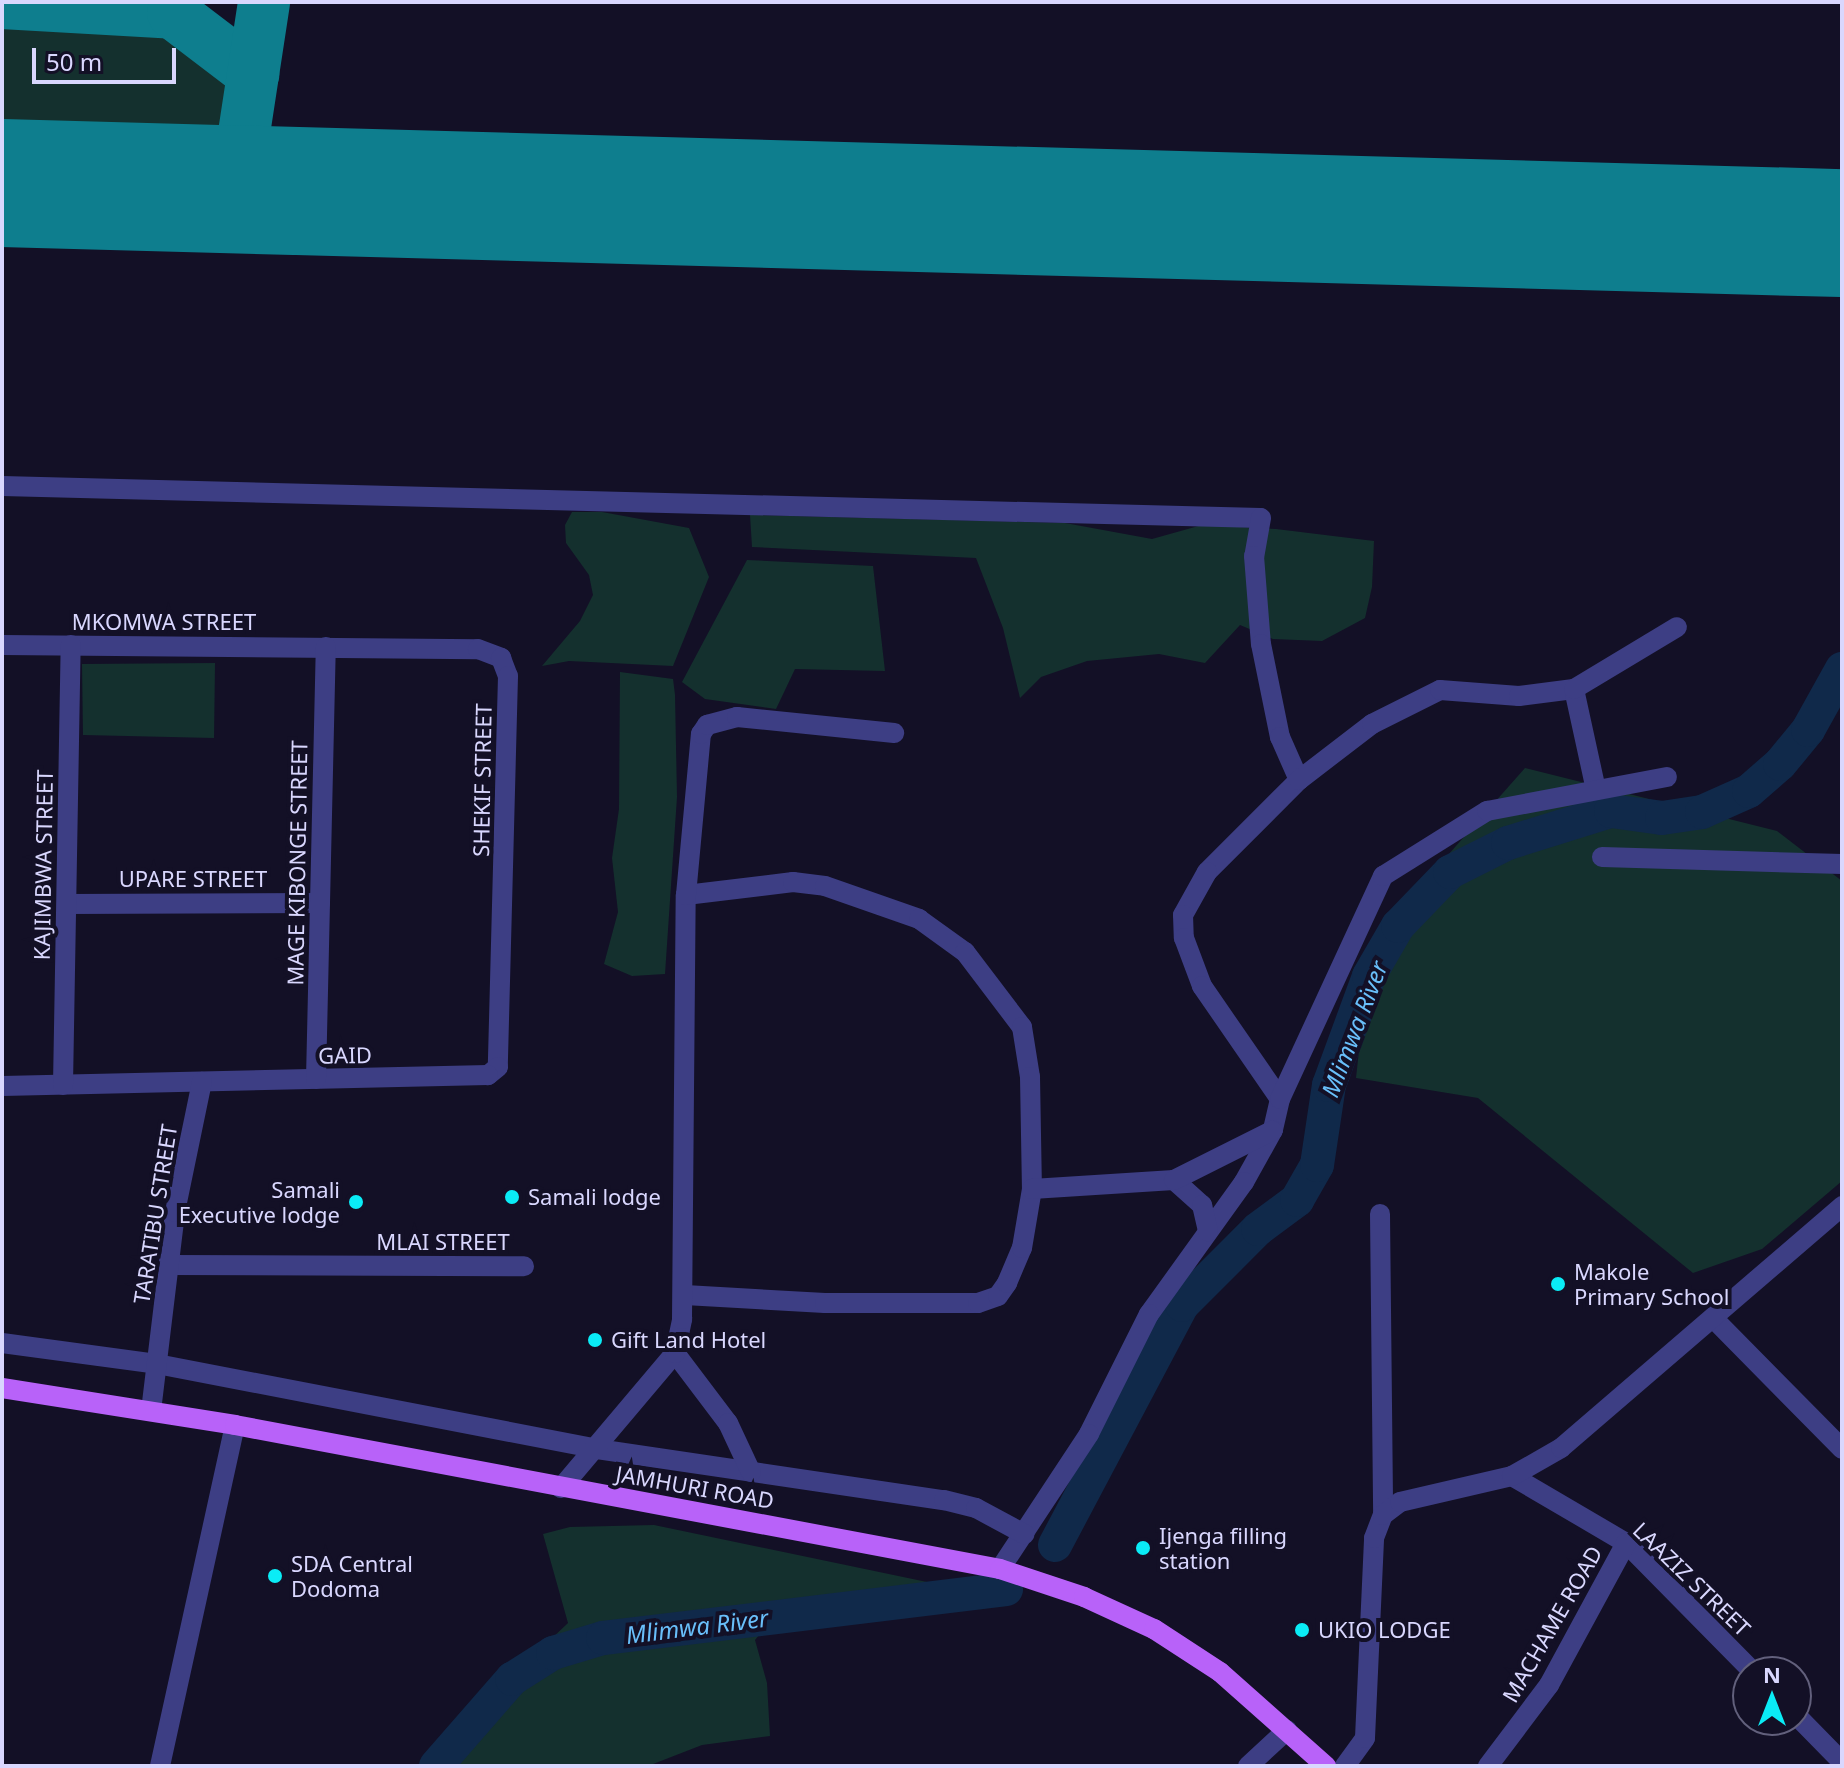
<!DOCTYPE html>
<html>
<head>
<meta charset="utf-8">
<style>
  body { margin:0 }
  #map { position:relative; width:1844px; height:1768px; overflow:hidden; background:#131026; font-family:"Noto Sans",sans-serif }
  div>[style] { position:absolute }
  .green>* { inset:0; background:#14302e }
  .river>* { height:34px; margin:-17px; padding:0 17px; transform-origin:17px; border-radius:17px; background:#10294a }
  .taxiway>* { height:52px; margin:-26px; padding:0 26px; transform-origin:26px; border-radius:26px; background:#0e7e8e }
  .runway>* { height:128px; margin:-64px; padding:0 64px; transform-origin:64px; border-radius:64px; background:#0e7e8e }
  .minor>* { height:20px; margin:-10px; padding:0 10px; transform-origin:10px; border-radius:10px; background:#3d3e84 }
  .major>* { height:20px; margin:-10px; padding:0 10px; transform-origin:10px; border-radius:10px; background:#b862f9 }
  .dots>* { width:22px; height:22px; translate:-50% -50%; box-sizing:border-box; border:4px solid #131026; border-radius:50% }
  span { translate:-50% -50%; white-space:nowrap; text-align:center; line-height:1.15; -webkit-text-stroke:8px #131026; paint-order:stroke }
  .street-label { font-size:22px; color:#d9d7fe }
  .poi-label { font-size:22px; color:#d9d7fe }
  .right { translate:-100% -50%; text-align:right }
  .left { translate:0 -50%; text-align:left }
  .water-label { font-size:24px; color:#69bffa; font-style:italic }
  .frame { position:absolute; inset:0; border:4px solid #d9d7fe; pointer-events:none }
  .north { position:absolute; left:1732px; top:1656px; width:80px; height:80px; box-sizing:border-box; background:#131026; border:2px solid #62607c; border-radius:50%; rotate:0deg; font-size:22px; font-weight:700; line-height:32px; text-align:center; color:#d9d7fe }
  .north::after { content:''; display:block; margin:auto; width:28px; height:36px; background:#0aecf6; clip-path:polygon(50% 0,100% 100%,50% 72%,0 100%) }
  .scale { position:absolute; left:32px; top:48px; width:144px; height:36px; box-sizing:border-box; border:4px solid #d9d7fe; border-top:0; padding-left:10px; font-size:24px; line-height:28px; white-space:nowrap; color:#d9d7fe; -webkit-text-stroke:6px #131026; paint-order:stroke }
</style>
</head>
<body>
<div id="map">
  <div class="green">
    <div style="clip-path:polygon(2px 20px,179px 33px,237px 82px,231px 123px,209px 143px,2px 137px)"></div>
    <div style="clip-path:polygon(572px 512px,602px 512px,689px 528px,709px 577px,673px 666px,569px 661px,542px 666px,580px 621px,593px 595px,589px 575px,566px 543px,565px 525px)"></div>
    <div style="clip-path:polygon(750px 515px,1065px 523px,1152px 539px,1202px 525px,1276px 529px,1374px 541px,1372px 587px,1365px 618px,1322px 641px,1273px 639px,1240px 625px,1205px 663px,1159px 654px,1087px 661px,1041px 677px,1020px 698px,1003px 628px,976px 558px,752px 547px)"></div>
    <div style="clip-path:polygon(747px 560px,873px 566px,885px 671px,795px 669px,776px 709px,705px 699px,682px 682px)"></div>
    <div style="clip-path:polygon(215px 663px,214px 738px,83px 735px,82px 664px)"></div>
    <div style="clip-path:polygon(620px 672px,673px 679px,675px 695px,677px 797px,665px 974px,632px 976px,604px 964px,618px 912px,612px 858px,619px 809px)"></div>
    <div style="clip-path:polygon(1525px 768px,1777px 831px,1842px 881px,1842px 1181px,1762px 1249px,1693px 1273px,1478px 1098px,1356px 1078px,1371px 942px)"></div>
    <div style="clip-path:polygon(654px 1525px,927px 1582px,982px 1600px,768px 1624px,755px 1640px,767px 1683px,770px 1736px,702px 1745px,648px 1766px,417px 1766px,568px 1623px,543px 1534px,570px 1527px)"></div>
  </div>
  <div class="river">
    <div style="left:1055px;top:1545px;width:272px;rotate:-62.1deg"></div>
    <div style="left:1182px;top:1305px;width:107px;rotate:-45deg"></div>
    <div style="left:1258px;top:1229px;width:49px;rotate:-36.6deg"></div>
    <div style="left:1297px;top:1200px;width:40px;rotate:-60.3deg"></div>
    <div style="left:1317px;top:1165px;width:81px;rotate:-81.5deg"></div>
    <div style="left:1329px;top:1085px;width:116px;rotate:-69.8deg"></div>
    <div style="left:1369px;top:976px;width:58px;rotate:-59.9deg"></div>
    <div style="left:1398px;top:926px;width:75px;rotate:-46.1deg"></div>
    <div style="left:1450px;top:872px;width:65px;rotate:-26.6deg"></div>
    <div style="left:1508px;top:843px;width:108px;rotate:-17.3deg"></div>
    <div style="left:1611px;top:811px;width:51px;rotate:7.8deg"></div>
    <div style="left:1662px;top:818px;width:40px;rotate:-8.5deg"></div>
    <div style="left:1702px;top:812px;width:51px;rotate:-24.1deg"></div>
    <div style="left:1749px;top:791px;width:41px;rotate:-41.1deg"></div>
    <div style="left:1780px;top:764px;width:44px;rotate:-50.5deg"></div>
    <div style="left:1808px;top:730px;width:70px;rotate:-60.9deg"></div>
    <div style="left:436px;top:1766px;width:116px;rotate:-48.9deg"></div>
    <div style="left:512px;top:1679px;width:49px;rotate:-32.4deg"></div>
    <div style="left:553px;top:1653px;width:52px;rotate:-16.7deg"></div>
    <div style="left:603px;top:1638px;width:406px;rotate:-6.9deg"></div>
  </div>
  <div class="taxiway">
    <div style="left:2px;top:3px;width:171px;rotate:3.3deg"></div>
    <div style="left:173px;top:13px;width:101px;rotate:37.3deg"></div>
    <div style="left:235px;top:192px;width:192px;rotate:-81.3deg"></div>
  </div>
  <div class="runway">
    <div style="left:2px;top:183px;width:1841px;rotate:1.56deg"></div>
  </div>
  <div class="minor">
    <div style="left:2px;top:486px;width:1259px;rotate:1.46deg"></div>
    <div style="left:1261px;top:518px;width:39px;rotate:100deg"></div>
    <div style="left:1254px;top:556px;width:88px;rotate:85.5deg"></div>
    <div style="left:1261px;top:644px;width:95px;rotate:78.5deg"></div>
    <div style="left:1280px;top:737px;width:47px;rotate:66.2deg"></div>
    <div style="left:1299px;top:780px;width:130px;rotate:135deg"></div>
    <div style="left:1207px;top:872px;width:49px;rotate:119.2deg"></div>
    <div style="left:1183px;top:915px;width:23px;rotate:88deg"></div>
    <div style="left:1184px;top:938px;width:51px;rotate:69.4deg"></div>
    <div style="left:1202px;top:986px;width:137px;rotate:55.4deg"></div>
    <div style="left:1280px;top:1099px;width:32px;rotate:103deg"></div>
    <div style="left:1273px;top:1130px;width:60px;rotate:119.1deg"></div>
    <div style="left:1244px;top:1182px;width:163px;rotate:125.7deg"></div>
    <div style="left:1149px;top:1314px;width:134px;rotate:116.6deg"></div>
    <div style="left:1089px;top:1434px;width:162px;rotate:123.4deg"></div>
    <div style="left:2px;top:645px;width:476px;rotate:0.5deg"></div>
    <div style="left:478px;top:649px;width:25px;rotate:21deg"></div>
    <div style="left:501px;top:658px;width:19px;rotate:69deg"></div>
    <div style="left:508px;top:676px;width:391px;rotate:91.5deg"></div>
    <div style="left:498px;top:1067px;width:13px;rotate:141deg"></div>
    <div style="left:488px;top:1075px;width:486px;rotate:178.7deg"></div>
    <div style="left:1299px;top:780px;width:92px;rotate:-37.5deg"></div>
    <div style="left:1372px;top:724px;width:76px;rotate:-26.6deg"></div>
    <div style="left:1440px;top:690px;width:79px;rotate:4.3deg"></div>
    <div style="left:1519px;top:696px;width:55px;rotate:-7.3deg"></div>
    <div style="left:1596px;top:790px;width:103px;rotate:-102.3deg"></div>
    <div style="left:1574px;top:689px;width:120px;rotate:-31deg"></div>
    <div style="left:1602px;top:857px;width:240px;rotate:1.7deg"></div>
    <div style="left:686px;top:895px;width:108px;rotate:-6.9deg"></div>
    <div style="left:793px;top:882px;width:32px;rotate:7deg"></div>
    <div style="left:825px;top:886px;width:100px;rotate:19.3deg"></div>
    <div style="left:919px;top:919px;width:57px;rotate:35.7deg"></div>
    <div style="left:965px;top:952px;width:94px;rotate:52.8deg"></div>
    <div style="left:1022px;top:1027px;width:51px;rotate:80.9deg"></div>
    <div style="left:1030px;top:1077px;width:112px;rotate:89deg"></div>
    <div style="left:67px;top:904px;width:253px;rotate:-0.2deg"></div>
    <div style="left:316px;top:1079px;width:432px;rotate:-88.7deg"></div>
    <div style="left:63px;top:1085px;width:440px;rotate:-89deg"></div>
    <div style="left:1280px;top:1099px;width:246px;rotate:-65.2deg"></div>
    <div style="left:1383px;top:876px;width:123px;rotate:-32deg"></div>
    <div style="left:1487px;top:811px;width:183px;rotate:-10.7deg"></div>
    <div style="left:1174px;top:1180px;width:38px;rotate:42deg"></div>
    <div style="left:1202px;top:1205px;width:27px;rotate:77deg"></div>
    <div style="left:1380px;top:1214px;width:301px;rotate:89.4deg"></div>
    <div style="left:169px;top:1265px;width:355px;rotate:0.2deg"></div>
    <div style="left:685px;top:1295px;width:140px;rotate:3.3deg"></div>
    <div style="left:825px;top:1303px;width:153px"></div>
    <div style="left:978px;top:1303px;width:21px;rotate:-19deg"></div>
    <div style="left:998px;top:1296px;width:16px;rotate:-55deg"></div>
    <div style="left:1007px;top:1283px;width:38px;rotate:-67deg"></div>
    <div style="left:1022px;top:1248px;width:60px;rotate:-80.4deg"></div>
    <div style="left:1032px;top:1189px;width:142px;rotate:-3.6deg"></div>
    <div style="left:1174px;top:1180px;width:110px;rotate:-26.6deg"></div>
    <div style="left:1713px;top:1318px;width:184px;rotate:45.4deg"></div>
    <div style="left:2px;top:1343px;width:156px;rotate:7.7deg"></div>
    <div style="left:157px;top:1364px;width:448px;rotate:10.9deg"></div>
    <div style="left:597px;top:1449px;width:351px;rotate:8.4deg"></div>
    <div style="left:944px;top:1500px;width:33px;rotate:14deg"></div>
    <div style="left:976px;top:1508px;width:55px;rotate:28.4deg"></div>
    <div style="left:675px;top:1353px;width:88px;rotate:52.9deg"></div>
    <div style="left:728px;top:1423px;width:54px;rotate:64.9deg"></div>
    <div style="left:151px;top:1411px;width:200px;rotate:-83.1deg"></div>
    <div style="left:175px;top:1212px;width:133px;rotate:-78.3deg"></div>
    <div style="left:1512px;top:1476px;width:132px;rotate:30.4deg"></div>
    <div style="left:1626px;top:1543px;width:181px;rotate:45.4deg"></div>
    <div style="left:561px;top:1488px;width:177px;rotate:-49.8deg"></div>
    <div style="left:675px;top:1353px;width:35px;rotate:-78deg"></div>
    <div style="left:682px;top:1319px;width:424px;rotate:-89.5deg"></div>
    <div style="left:686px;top:895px;width:162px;rotate:-84.7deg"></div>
    <div style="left:701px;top:734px;width:11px;rotate:-56deg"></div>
    <div style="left:707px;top:725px;width:31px;rotate:-15deg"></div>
    <div style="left:737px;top:717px;width:158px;rotate:5.8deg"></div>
    <div style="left:1796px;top:1715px;width:66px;rotate:45.6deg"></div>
    <div style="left:160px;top:1766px;width:349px;rotate:-77.6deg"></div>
    <div style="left:1248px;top:1766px;width:53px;rotate:-42.7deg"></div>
    <div style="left:1345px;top:1766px;width:34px;rotate:-54deg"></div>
    <div style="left:1365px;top:1738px;width:200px;rotate:-87.4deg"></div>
    <div style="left:1374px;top:1538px;width:25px;rotate:-69deg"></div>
    <div style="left:1383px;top:1515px;width:21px;rotate:-37deg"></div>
    <div style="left:1400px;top:1502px;width:115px;rotate:-13.1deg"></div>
    <div style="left:1512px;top:1476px;width:56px;rotate:-29.7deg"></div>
    <div style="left:1561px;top:1448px;width:371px;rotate:-40.7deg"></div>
    <div style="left:1488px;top:1766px;width:101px;rotate:-53deg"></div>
    <div style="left:1549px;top:1685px;width:162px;rotate:-61.5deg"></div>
  </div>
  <div class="major">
    <div style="left:2px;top:1388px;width:236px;rotate:9deg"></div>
    <div style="left:235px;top:1425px;width:778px;rotate:10.66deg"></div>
    <div style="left:1000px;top:1569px;width:89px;rotate:18.4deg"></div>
    <div style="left:1084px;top:1597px;width:77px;rotate:24.6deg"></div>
    <div style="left:1154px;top:1629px;width:79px;rotate:33.1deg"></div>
    <div style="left:1220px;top:1672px;width:142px;rotate:41.6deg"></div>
  </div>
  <div class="dots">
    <div style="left:512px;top:1197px;background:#0aecf6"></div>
    <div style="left:356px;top:1202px;background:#0aecf6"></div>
    <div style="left:1558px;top:1284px;background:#0aecf6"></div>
    <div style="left:595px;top:1340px;background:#0aecf6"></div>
    <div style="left:1143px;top:1548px;background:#0aecf6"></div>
    <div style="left:275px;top:1576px;background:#0aecf6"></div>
    <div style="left:1302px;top:1630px;background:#0aecf6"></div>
  </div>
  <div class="street-label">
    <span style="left:164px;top:622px">MKOMWA STREET</span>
    <span style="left:482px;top:780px;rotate:-89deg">SHEKIF STREET</span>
    <span style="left:297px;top:863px;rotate:-89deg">MAGE KIBONGE STREET</span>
    <span style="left:43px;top:865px;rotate:-89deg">KAJIMBWA STREET</span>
    <span style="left:193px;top:879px">UPARE STREET</span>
    <span style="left:345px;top:1055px;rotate:-1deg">GAID</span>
    <span style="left:155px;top:1214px;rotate:-81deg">TARATIBU STREET</span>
    <span style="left:443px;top:1242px">MLAI STREET</span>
    <span style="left:695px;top:1487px;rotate:10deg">JAMHURI ROAD</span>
    <span style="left:1692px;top:1579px;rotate:44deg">LAAZIZ STREET</span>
    <span style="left:1552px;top:1624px;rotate:-60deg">MACHAME ROAD</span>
  </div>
  <div class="poi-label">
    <span class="right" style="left:340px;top:1202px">Samali<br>Executive lodge</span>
    <span class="left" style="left:528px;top:1197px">Samali lodge</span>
    <span class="left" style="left:1574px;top:1284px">Makole<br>Primary School</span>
    <span class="left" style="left:611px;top:1340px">Gift Land Hotel</span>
    <span class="left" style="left:1159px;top:1548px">Ijenga filling<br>station</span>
    <span class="left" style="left:291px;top:1576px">SDA Central<br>Dodoma</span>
    <span class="left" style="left:1318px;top:1630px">UKIO LODGE</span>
  </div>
  <div class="water-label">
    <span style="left:1354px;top:1029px;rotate:-69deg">Mlimwa River</span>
    <span style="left:697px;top:1626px;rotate:-7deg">Mlimwa River</span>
  </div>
  <div class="frame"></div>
  <div class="north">N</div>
  <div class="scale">50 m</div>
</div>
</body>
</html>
